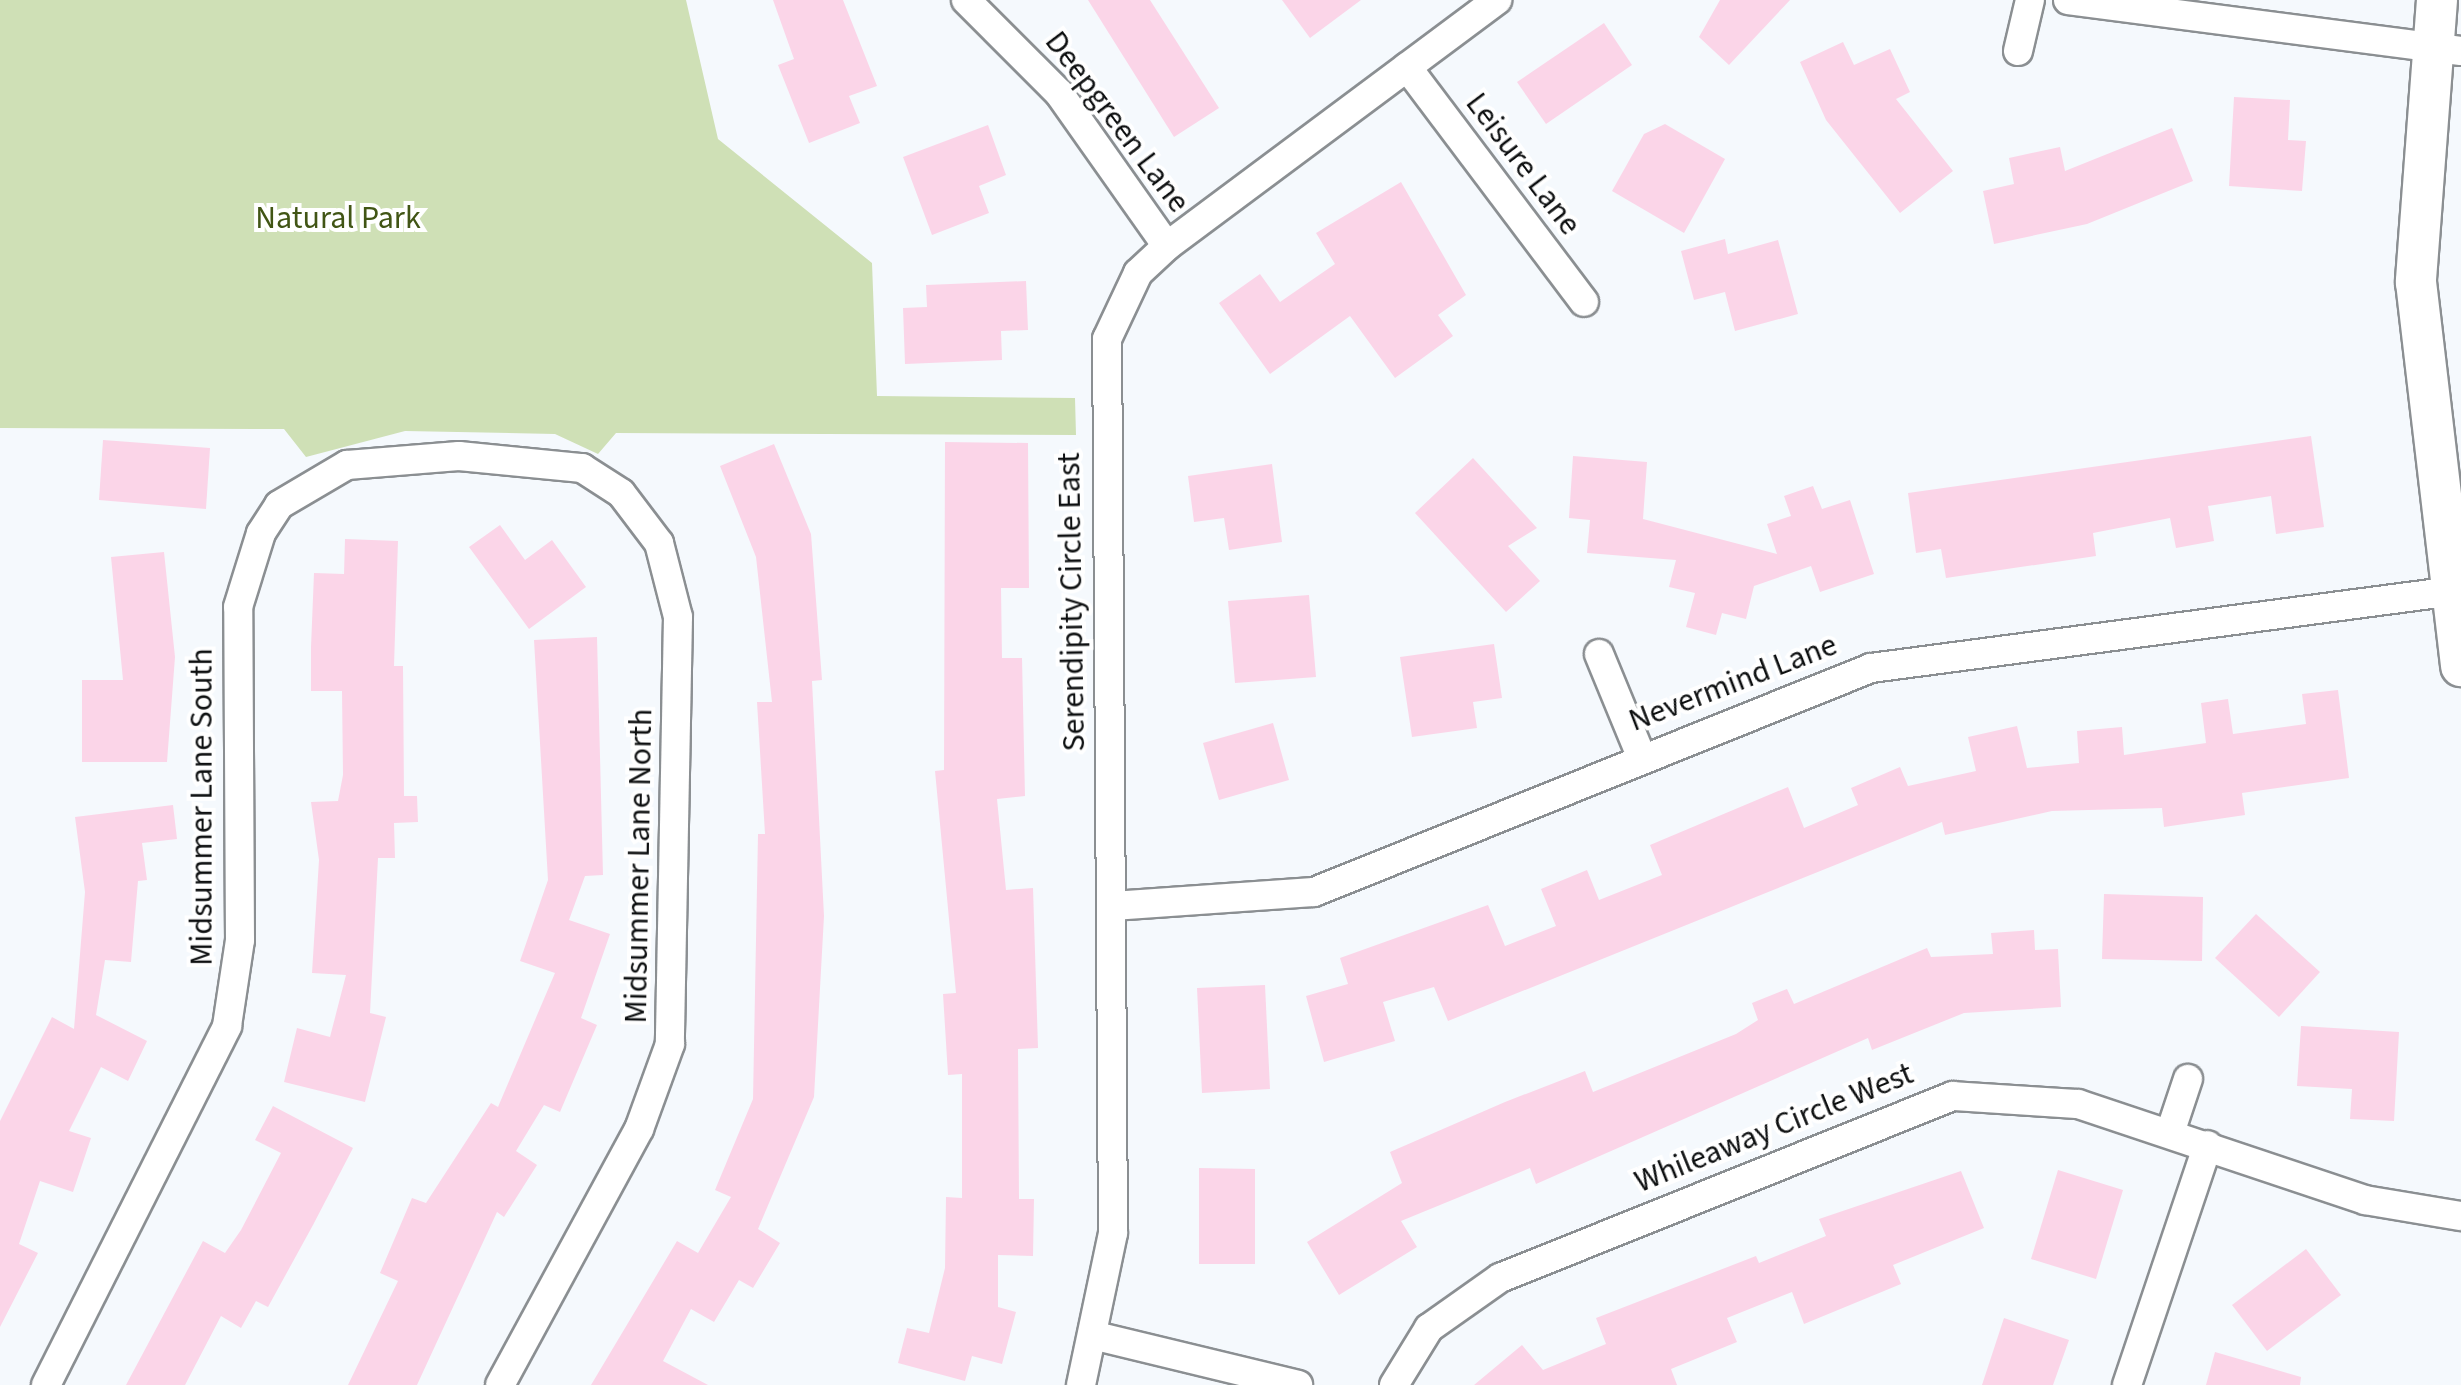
<!DOCTYPE html>
<html>
<head>
<meta charset="utf-8">
<style>
  body { margin:0 }
  #map { position:relative; width:2461px; height:1385px; overflow:hidden; background:#f5f9fd; font-family:"Source Sans 3",sans-serif }
  div>[style] { position:absolute }
  .green>* { inset:0; background:#cfe0b6 }
  .building>* { inset:0; background:#fbd5e8 }
  .roads { filter:drop-shadow(2px 0 #8b8f92) drop-shadow(-2px 0 #8b8f92) drop-shadow(0 2px #8b8f92) drop-shadow(0 -2px #8b8f92) }
  .street>* { height:28px; margin:-14px; padding:0 14px; transform-origin:14px; border-radius:14px; background:#fff }
  .secondary>* { height:40px; margin:-20px; padding:0 20px; transform-origin:20px; border-radius:20px; background:#fff }
  span { translate:-50% -50%; white-space:nowrap; text-align:center; line-height:1.15; -webkit-text-stroke:8px #fff; paint-order:stroke }
  .street-label { font-size:32px; color:#0d0f10 }
  .park-label { font-size:32px; color:#415515 }
</style>
</head>
<body>
<div id="map">
  <div class="green">
    <div style="clip-path:polygon(0 0,686px 0,718px 139px,872px 263px,877px 396px,1075px 398px,1076px 435px,616px 433px,598px 454px,555px 434px,405px 431px,306px 457px,284px 429px,0 428px)"></div>
  </div>
  <div class="building">
    <div style="clip-path:polygon(773px 0,843px 0,877px 86px,849px 96px,860px 123px,809px 143px,778px 65px,794px 59px)"></div>
    <div style="clip-path:polygon(1088px 0,1150px 0,1219px 108px,1174px 137px)"></div>
    <div style="clip-path:polygon(1282px 0,1361px 0,1310px 38px)"></div>
    <div style="clip-path:polygon(1720px 0,1790px 0,1729px 65px,1699px 37px)"></div>
    <div style="clip-path:polygon(1604px 23px,1632px 65px,1546px 124px,1517px 82px)"></div>
    <div style="clip-path:polygon(1843px 42px,1854px 65px,1890px 49px,1910px 92px,1896px 99px,1953px 171px,1900px 213px,1826px 120px,1800px 62px)"></div>
    <div style="clip-path:polygon(2234px 97px,2290px 100px,2288px 140px,2306px 141px,2302px 191px,2229px 186px)"></div>
    <div style="clip-path:polygon(1665px 124px,1725px 159px,1684px 233px,1612px 191px,1644px 134px)"></div>
    <div style="clip-path:polygon(988px 125px,1006px 175px,979px 186px,989px 213px,932px 235px,903px 157px)"></div>
    <div style="clip-path:polygon(2172px 128px,2193px 181px,2087px 224px,1994px 244px,1983px 191px,2014px 184px,2009px 158px,2060px 147px,2065px 171px)"></div>
    <div style="clip-path:polygon(1401px 182px,1466px 295px,1438px 315px,1453px 336px,1395px 378px,1350px 316px,1270px 374px,1219px 303px,1260px 274px,1280px 302px,1335px 264px,1316px 233px)"></div>
    <div style="clip-path:polygon(1725px 239px,1728px 254px,1778px 240px,1798px 314px,1735px 331px,1725px 292px,1694px 300px,1681px 251px)"></div>
    <div style="clip-path:polygon(1026px 281px,1028px 330px,1001px 331px,1002px 360px,905px 364px,903px 308px,927px 307px,926px 285px)"></div>
    <div style="clip-path:polygon(2311px 436px,2324px 527px,2276px 534px,2271px 496px,2208px 506px,2214px 541px,2176px 548px,2170px 518px,2093px 533px,2096px 556px,1946px 578px,1941px 549px,1916px 553px,1908px 493px)"></div>
    <div style="clip-path:polygon(103px 440px,210px 448px,206px 509px,99px 500px)"></div>
    <div style="clip-path:polygon(945px 442px,1028px 443px,1029px 588px,1001px 588px,1002px 658px,1022px 658px,1025px 796px,997px 799px,1006px 890px,1033px 888px,1038px 1048px,1018px 1049px,1019px 1199px,1034px 1199px,1033px 1256px,998px 1255px,998px 1307px,1016px 1312px,1002px 1364px,972px 1356px,965px 1381px,898px 1363px,907px 1328px,929px 1333px,945px 1268px,946px 1197px,962px 1198px,962px 1074px,948px 1075px,943px 994px,956px 993px,935px 771px,944px 770px)"></div>
    <div style="clip-path:polygon(774px 444px,811px 534px,822px 680px,812px 681px,824px 916px,814px 1097px,758px 1229px,780px 1243px,753px 1288px,739px 1280px,714px 1322px,691px 1309px,663px 1361px,708px 1385px,591px 1385px,677px 1241px,698px 1253px,731px 1197px,715px 1190px,753px 1099px,758px 834px,765px 834px,757px 702px,772px 702px,756px 557px,720px 466px)"></div>
    <div style="clip-path:polygon(1573px 456px,1647px 462px,1643px 519px,1777px 554px,1767px 524px,1791px 516px,1784px 496px,1813px 486px,1822px 509px,1850px 500px,1874px 574px,1820px 592px,1811px 566px,1754px 586px,1746px 619px,1722px 613px,1716px 635px,1686px 627px,1695px 593px,1669px 587px,1676px 560px,1587px 553px,1590px 520px,1569px 518px)"></div>
    <div style="clip-path:polygon(1473px 458px,1537px 528px,1508px 546px,1540px 581px,1506px 612px,1415px 513px)"></div>
    <div style="clip-path:polygon(1272px 464px,1282px 542px,1229px 550px,1224px 518px,1194px 522px,1188px 476px)"></div>
    <div style="clip-path:polygon(500px 525px,525px 560px,552px 540px,586px 587px,529px 629px,469px 547px)"></div>
    <div style="clip-path:polygon(345px 539px,398px 541px,394px 666px,403px 666px,404px 796px,417px 796px,418px 822px,394px 823px,395px 858px,378px 858px,370px 1013px,386px 1017px,365px 1102px,284px 1082px,297px 1028px,330px 1037px,346px 975px,312px 973px,319px 860px,311px 802px,338px 801px,343px 775px,342px 691px,311px 691px,311px 647px,314px 573px,344px 574px)"></div>
    <div style="clip-path:polygon(164px 552px,175px 657px,167px 762px,82px 762px,82px 680px,123px 680px,111px 557px)"></div>
    <div style="clip-path:polygon(1309px 595px,1316px 677px,1235px 683px,1228px 601px)"></div>
    <div style="clip-path:polygon(597px 637px,603px 875px,585px 876px,569px 920px,610px 934px,581px 1018px,597px 1025px,560px 1112px,544px 1105px,516px 1151px,537px 1165px,504px 1217px,497px 1212px,417px 1385px,348px 1385px,398px 1281px,380px 1273px,412px 1198px,426px 1203px,491px 1103px,498px 1107px,555px 973px,520px 961px,548px 880px,534px 640px)"></div>
    <div style="clip-path:polygon(1494px 644px,1502px 698px,1473px 702px,1477px 728px,1412px 737px,1400px 657px)"></div>
    <div style="clip-path:polygon(2338px 690px,2349px 778px,2242px 793px,2245px 815px,2164px 827px,2162px 808px,2052px 811px,1945px 835px,1942px 822px,1448px 1021px,1434px 987px,1383px 1002px,1395px 1041px,1324px 1062px,1306px 996px,1348px 984px,1340px 958px,1488px 905px,1505px 946px,1556px 926px,1541px 889px,1587px 870px,1599px 900px,1662px 875px,1650px 845px,1788px 787px,1804px 828px,1858px 805px,1851px 788px,1900px 767px,1908px 786px,1976px 771px,1968px 737px,2017px 726px,2027px 768px,2079px 763px,2077px 731px,2122px 727px,2124px 755px,2206px 743px,2201px 703px,2228px 699px,2233px 734px,2306px 724px,2302px 694px)"></div>
    <div style="clip-path:polygon(1273px 723px,1289px 780px,1219px 800px,1203px 743px)"></div>
    <div style="clip-path:polygon(173px 805px,177px 839px,142px 843px,147px 880px,138px 881px,131px 962px,105px 960px,96px 1015px,147px 1041px,128px 1081px,101px 1067px,69px 1131px,91px 1138px,73px 1192px,40px 1181px,19px 1244px,38px 1253px,0 1327px,0 1121px,52px 1017px,74px 1029px,85px 892px,75px 817px)"></div>
    <div style="clip-path:polygon(2104px 894px,2203px 897px,2202px 961px,2102px 959px)"></div>
    <div style="clip-path:polygon(2256px 914px,2320px 972px,2279px 1017px,2215px 958px)"></div>
    <div style="clip-path:polygon(2034px 930px,2035px 950px,2058px 949px,2061px 1007px,1964px 1013px,1872px 1050px,1868px 1038px,1536px 1184px,1530px 1168px,1401px 1221px,1417px 1247px,1339px 1295px,1307px 1242px,1402px 1183px,1390px 1152px,1505px 1102px,1585px 1071px,1593px 1092px,1736px 1034px,1758px 1020px,1752px 1003px,1787px 989px,1794px 1004px,1927px 948px,1931px 957px,1993px 954px,1991px 933px)"></div>
    <div style="clip-path:polygon(1265px 985px,1270px 1089px,1202px 1093px,1197px 988px)"></div>
    <div style="clip-path:polygon(2301px 1026px,2399px 1032px,2394px 1121px,2350px 1119px,2352px 1089px,2297px 1086px)"></div>
    <div style="clip-path:polygon(273px 1106px,353px 1148px,313px 1225px,268px 1307px,256px 1301px,241px 1328px,221px 1316px,185px 1385px,126px 1385px,203px 1241px,225px 1253px,241px 1230px,281px 1153px,255px 1140px)"></div>
    <div style="clip-path:polygon(1199px 1168px,1255px 1169px,1255px 1264px,1199px 1264px)"></div>
    <div style="clip-path:polygon(2058px 1170px,2123px 1190px,2096px 1279px,2031px 1259px)"></div>
    <div style="clip-path:polygon(1961px 1171px,1984px 1228px,1893px 1265px,1901px 1284px,1804px 1324px,1792px 1292px,1727px 1318px,1737px 1342px,1671px 1369px,1677px 1385px,1474px 1385px,1522px 1345px,1543px 1370px,1606px 1344px,1596px 1318px,1756px 1256px,1759px 1263px,1826px 1236px,1819px 1219px)"></div>
    <div style="clip-path:polygon(2306px 1249px,2341px 1295px,2267px 1351px,2232px 1305px)"></div>
    <div style="clip-path:polygon(2004px 1318px,2069px 1340px,2053px 1385px,1982px 1385px)"></div>
    <div style="clip-path:polygon(2215px 1352px,2301px 1377px,2300px 1385px,2206px 1385px)"></div>
  </div>
  <div class="roads">
    <div class="street">
      <div style="left:966px;top:0;width:132px;rotate:45deg"></div>
      <div style="left:1059px;top:93px;width:187px;rotate:54.8deg"></div>
      <div style="left:2068px;top:0;width:396px;rotate:7.4deg"></div>
      <div style="left:2018px;top:51px;width:52px;rotate:-76.8deg"></div>
      <div style="left:1407px;top:67px;width:294px;rotate:53deg"></div>
      <div style="left:1599px;top:654px;width:110px;rotate:67.6deg"></div>
      <div style="left:1112px;top:906px;width:202px;rotate:-4deg"></div>
      <div style="left:1314px;top:892px;width:600px;rotate:-21.91deg"></div>
      <div style="left:1871px;top:668px;width:595px;rotate:-7.53deg"></div>
      <div style="left:2170px;top:1133px;width:57px;rotate:-71.6deg"></div>
      <div style="left:1096px;top:1336px;width:208px;rotate:13.6deg"></div>
      <div style="left:46px;top:1385px;width:402px;rotate:-63.2deg"></div>
      <div style="left:227px;top:1026px;width:87px;rotate:-81.4deg"></div>
      <div style="left:240px;top:940px;width:333px;rotate:-90.3deg"></div>
      <div style="left:238px;top:607px;width:77px;rotate:-72.7deg"></div>
      <div style="left:261px;top:533px;width:33px;rotate:-57deg"></div>
      <div style="left:279px;top:505px;width:79px;rotate:-30.5deg"></div>
      <div style="left:347px;top:465px;width:112px;rotate:-4.6deg"></div>
      <div style="left:459px;top:456px;width:124px;rotate:5.6deg"></div>
      <div style="left:582px;top:468px;width:46px;rotate:32.7deg"></div>
      <div style="left:621px;top:493px;width:63px;rotate:52.8deg"></div>
      <div style="left:659px;top:543px;width:76px;rotate:75.6deg"></div>
      <div style="left:678px;top:617px;width:427px;rotate:91.1deg"></div>
      <div style="left:670px;top:1044px;width:90px;rotate:110deg"></div>
      <div style="left:639px;top:1129px;width:291px;rotate:118.5deg"></div>
      <div style="left:1081px;top:1385px;width:155px;rotate:-78.1deg"></div>
      <div style="left:1113px;top:1233px;width:894px;rotate:-90.38deg"></div>
      <div style="left:1107px;top:339px;width:73px;rotate:-64.8deg"></div>
      <div style="left:1138px;top:273px;width:40px;rotate:-43deg"></div>
      <div style="left:1167px;top:246px;width:412px;rotate:-36.7deg"></div>
      <div style="left:1394px;top:1385px;width:67px;rotate:-58.4deg"></div>
      <div style="left:1429px;top:1328px;width:87px;rotate:-35.2deg"></div>
      <div style="left:1500px;top:1278px;width:488px;rotate:-21.9deg"></div>
      <div style="left:1953px;top:1096px;width:125px;rotate:3.7deg"></div>
      <div style="left:2078px;top:1104px;width:303px;rotate:18.5deg"></div>
      <div style="left:2365px;top:1200px;width:97px;rotate:9.5deg"></div>
      <div style="left:2127px;top:1385px;width:253px;rotate:-71.4deg"></div>
    </div>
    <div class="secondary">
      <div style="left:2437px;top:0;width:283px;rotate:94.3deg"></div>
      <div style="left:2416px;top:282px;width:387px;rotate:83.3deg"></div>
    </div>
  </div>
  <div class="street-label">
    <span style="left:1117px;top:122px;rotate:53deg">Deepgreen Lane</span>
    <span style="left:1523px;top:164px;rotate:53deg">Leisure Lane</span>
    <span style="left:1072px;top:602px;rotate:-91deg">Serendipity Circle East</span>
    <span style="left:1733px;top:683px;rotate:-21deg">Nevermind Lane</span>
    <span style="left:202px;top:807px;rotate:-90deg">Midsummer Lane South</span>
    <span style="left:639px;top:866px;rotate:-89deg">Midsummer Lane North</span>
    <span style="left:1774px;top:1128px;rotate:-22deg">Whileaway Circle West</span>
  </div>
  <div class="park-label">
    <span style="left:338px;top:218px">Natural Park</span>
  </div>
</div>
</body>
</html>
